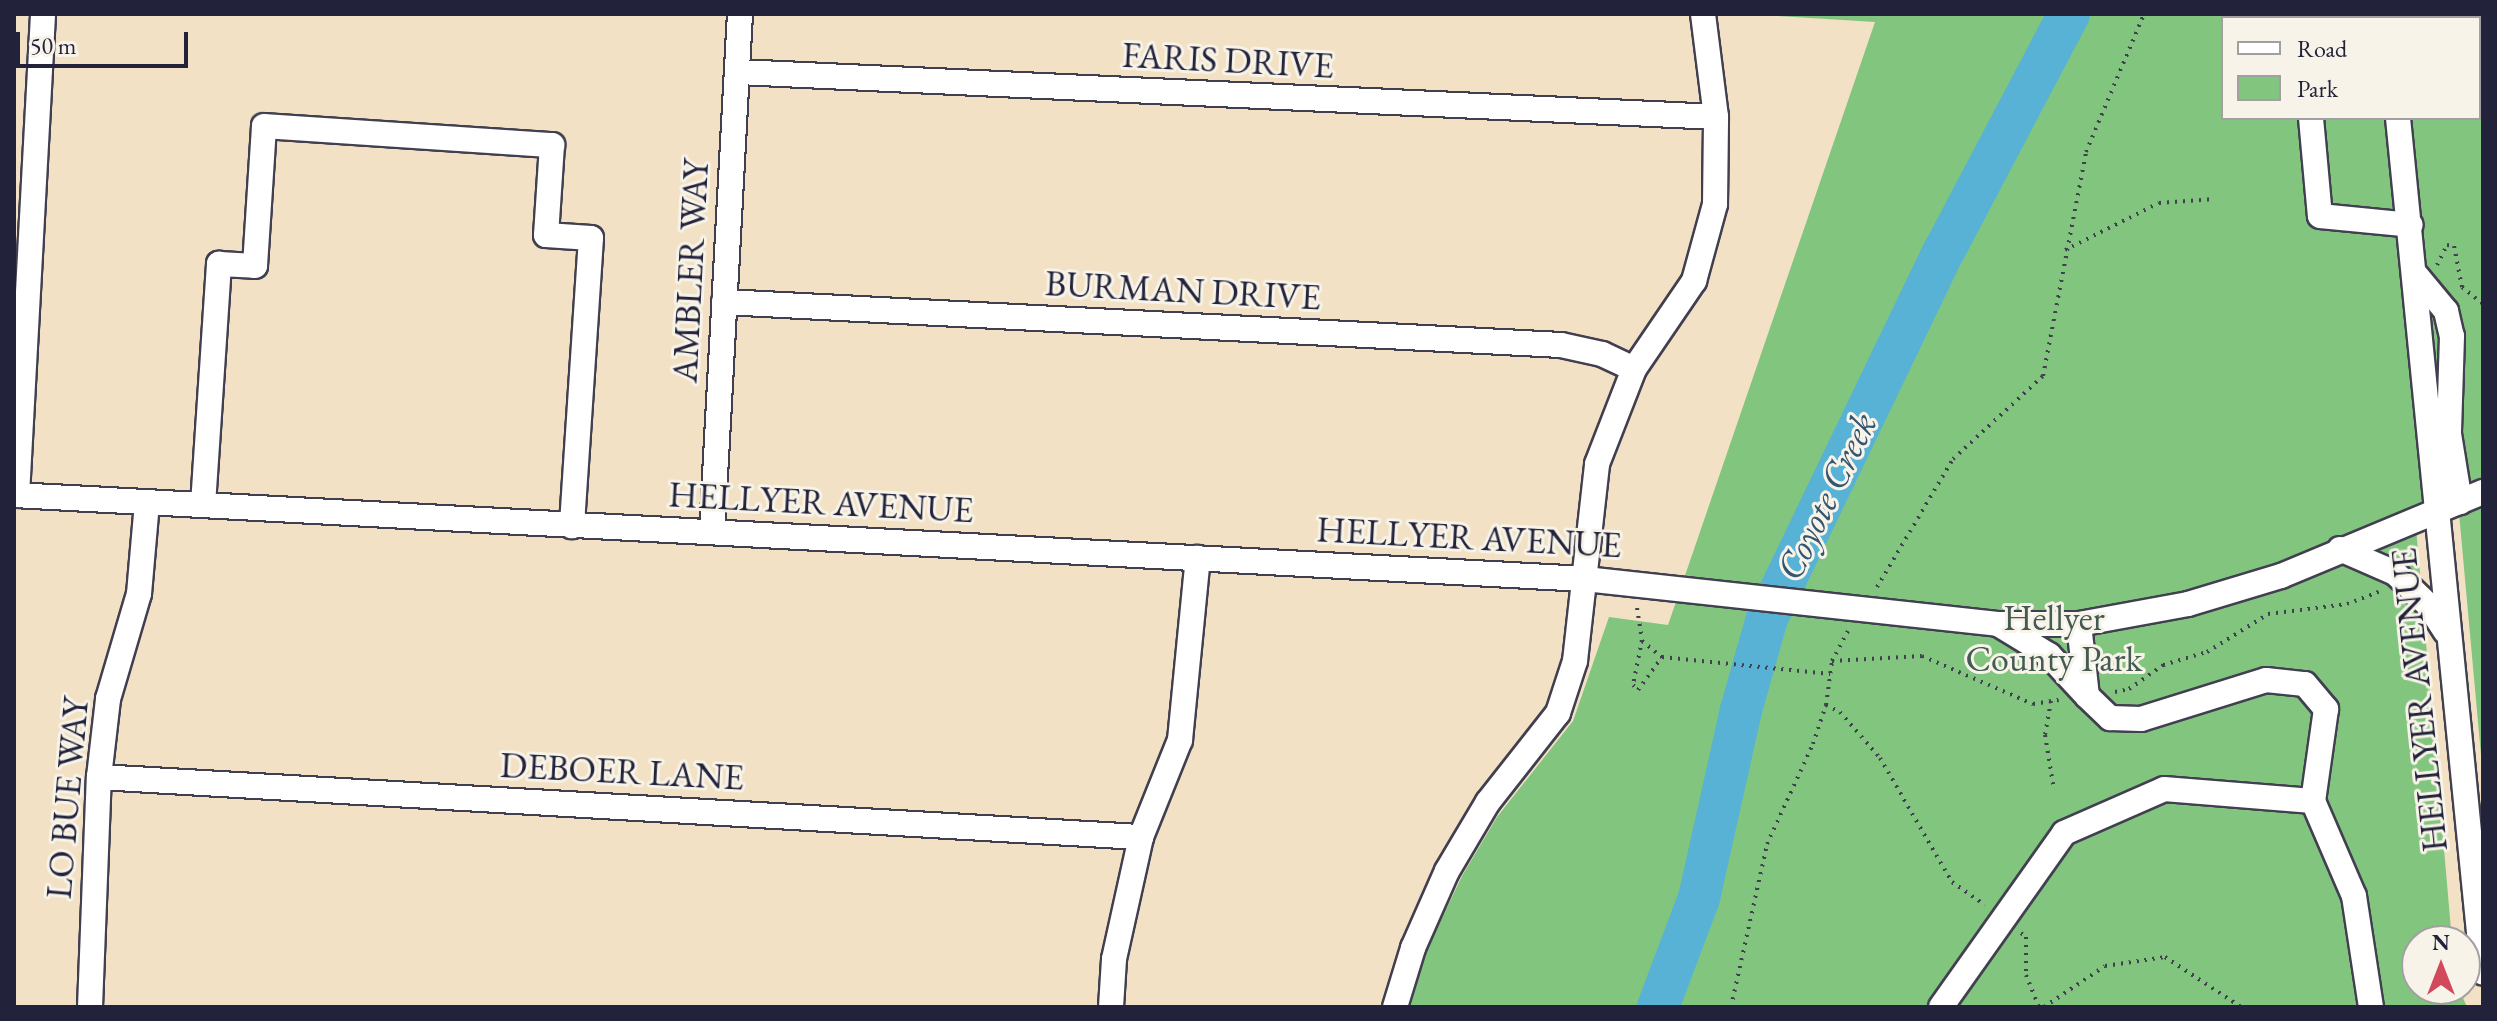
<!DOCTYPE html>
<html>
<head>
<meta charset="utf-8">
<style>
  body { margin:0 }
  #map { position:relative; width:2497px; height:1021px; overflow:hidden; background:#f2e1c4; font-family:"EB Garamond",serif }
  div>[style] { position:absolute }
  .green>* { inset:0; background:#82c57f }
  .river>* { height:42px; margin:-21px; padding:0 21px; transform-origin:21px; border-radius:21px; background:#58b2d5 }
  .path>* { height:4px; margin-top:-2px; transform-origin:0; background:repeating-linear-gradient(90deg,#413f50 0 2px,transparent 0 8px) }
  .roads { filter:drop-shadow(2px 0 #413f50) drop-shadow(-2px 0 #413f50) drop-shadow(0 2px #413f50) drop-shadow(0 -2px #413f50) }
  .minor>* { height:24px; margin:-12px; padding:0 12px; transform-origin:12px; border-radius:12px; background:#fff }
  span { translate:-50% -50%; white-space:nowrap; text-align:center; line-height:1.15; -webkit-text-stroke:6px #f7f3e8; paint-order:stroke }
  .street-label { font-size:36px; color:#22223b }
  .park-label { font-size:36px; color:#445b53 }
  .water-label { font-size:38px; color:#355471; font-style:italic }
  .frame { position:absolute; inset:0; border:16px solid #22223b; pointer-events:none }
  .legend { position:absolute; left:2221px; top:16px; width:260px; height:104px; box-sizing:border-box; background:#f7f3e8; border:2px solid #a29fa3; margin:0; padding:10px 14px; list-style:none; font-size:24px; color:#22223b }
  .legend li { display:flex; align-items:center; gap:16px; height:40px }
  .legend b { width:40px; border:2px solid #a29fa3 }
  .north { position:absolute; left:2401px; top:925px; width:80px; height:80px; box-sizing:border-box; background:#f7f3e8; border:2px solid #a29fa3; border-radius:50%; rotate:0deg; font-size:22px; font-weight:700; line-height:32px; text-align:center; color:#22223b }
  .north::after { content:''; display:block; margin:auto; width:28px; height:36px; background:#d1495b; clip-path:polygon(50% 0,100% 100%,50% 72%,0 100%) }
  .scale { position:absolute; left:16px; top:32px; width:172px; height:36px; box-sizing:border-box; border:4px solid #22223b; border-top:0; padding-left:10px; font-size:24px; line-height:28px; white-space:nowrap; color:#22223b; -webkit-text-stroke:6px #f7f3e8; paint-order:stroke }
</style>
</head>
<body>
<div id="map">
  <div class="green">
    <div style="clip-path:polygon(evenodd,1746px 14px,2483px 14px,2483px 777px,2457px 491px,2414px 505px,2452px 941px,2417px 941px,2417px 989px,2459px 989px,2467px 1007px,1410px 1007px,1426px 952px,1462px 876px,1497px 817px,1573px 721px,1609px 617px,1668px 625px,1875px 22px,1746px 14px,2223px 18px,2479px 18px,2479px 118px,2223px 118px,2223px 18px)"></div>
  </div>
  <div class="river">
    <div style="left:1658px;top:1007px;width:116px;rotate:-69.4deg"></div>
    <div style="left:1699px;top:898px;width:193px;rotate:-77.4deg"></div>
    <div style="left:1741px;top:710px;width:96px;rotate:-74.2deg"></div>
    <div style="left:1767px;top:618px;width:407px;rotate:-64.3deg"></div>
    <div style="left:1944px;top:251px;width:268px;rotate:-62.2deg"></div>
  </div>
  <div class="path">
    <div style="left:2065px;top:250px;width:105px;rotate:-26.6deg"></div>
    <div style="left:2159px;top:203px;width:56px;rotate:-4.1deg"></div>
    <div style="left:2437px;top:265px;width:22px;rotate:-63deg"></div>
    <div style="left:2447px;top:245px;width:7px;rotate:8deg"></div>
    <div style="left:2454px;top:246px;width:42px;rotate:79deg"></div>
    <div style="left:2462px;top:287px;width:27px;rotate:39deg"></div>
    <div style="left:1877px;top:587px;width:149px;rotate:-59.3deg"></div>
    <div style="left:1953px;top:459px;width:122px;rotate:-42.7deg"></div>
    <div style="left:2043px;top:376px;width:228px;rotate:-79.1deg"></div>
    <div style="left:2086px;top:152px;width:150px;rotate:-67.2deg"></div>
    <div style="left:1637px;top:608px;width:32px;rotate:81deg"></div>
    <div style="left:1642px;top:640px;width:46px;rotate:101.3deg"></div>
    <div style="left:1633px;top:685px;width:7px;rotate:45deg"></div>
    <div style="left:1638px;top:690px;width:41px;rotate:-54deg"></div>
    <div style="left:1662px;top:657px;width:169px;rotate:5.8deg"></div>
    <div style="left:1642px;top:641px;width:26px;rotate:39deg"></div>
    <div style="left:1832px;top:661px;width:90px;rotate:-3.2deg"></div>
    <div style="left:1922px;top:656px;width:121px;rotate:23.4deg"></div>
    <div style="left:2033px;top:704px;width:26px;rotate:-9deg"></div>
    <div style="left:2115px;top:692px;width:14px;rotate:-12deg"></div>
    <div style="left:2129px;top:689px;width:42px;rotate:-35.2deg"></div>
    <div style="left:2163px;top:665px;width:46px;rotate:-16.5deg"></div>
    <div style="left:2207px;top:652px;width:72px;rotate:-31.9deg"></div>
    <div style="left:2268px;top:614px;width:80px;rotate:-7.2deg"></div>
    <div style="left:2347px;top:604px;width:34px;rotate:-21deg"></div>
    <div style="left:2051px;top:701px;width:35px;rotate:100deg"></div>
    <div style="left:2045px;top:735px;width:50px;rotate:80.7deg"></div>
    <div style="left:1826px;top:705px;width:16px;rotate:27deg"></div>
    <div style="left:1840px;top:712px;width:61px;rotate:49deg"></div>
    <div style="left:1880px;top:758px;width:143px;rotate:59.9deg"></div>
    <div style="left:1952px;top:882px;width:40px;rotate:34.9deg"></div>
    <div style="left:2021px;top:933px;width:6px;rotate:39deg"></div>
    <div style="left:2026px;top:937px;width:38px;rotate:90deg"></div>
    <div style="left:2026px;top:975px;width:35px;rotate:68deg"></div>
    <div style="left:1731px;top:1007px;width:167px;rotate:-77.5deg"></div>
    <div style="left:1767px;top:844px;width:110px;rotate:-65.3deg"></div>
    <div style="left:1813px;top:744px;width:41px;rotate:-71.6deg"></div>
    <div style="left:1826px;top:705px;width:44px;rotate:-82.2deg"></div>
    <div style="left:1832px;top:661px;width:34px;rotate:-62deg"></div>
    <div style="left:2044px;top:1007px;width:73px;rotate:-33.9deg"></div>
    <div style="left:2105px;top:966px;width:61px;rotate:-8.5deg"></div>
    <div style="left:2165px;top:957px;width:91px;rotate:33.3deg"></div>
  </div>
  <div class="roads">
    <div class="minor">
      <div style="left:2281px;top:14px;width:4px;rotate:76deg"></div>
      <div style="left:2382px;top:14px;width:4px;rotate:76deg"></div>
      <div style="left:738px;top:72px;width:979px;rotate:2.63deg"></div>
      <div style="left:2311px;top:118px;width:98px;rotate:84.8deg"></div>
      <div style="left:2320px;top:216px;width:91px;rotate:5.6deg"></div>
      <div style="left:2398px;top:118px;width:859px;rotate:84.32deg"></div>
      <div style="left:2416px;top:275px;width:47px;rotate:50.2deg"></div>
      <div style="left:2446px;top:311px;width:26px;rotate:77deg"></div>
      <div style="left:2452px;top:336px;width:98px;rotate:91.8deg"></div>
      <div style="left:2449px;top:434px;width:69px;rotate:80.8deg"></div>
      <div style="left:724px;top:302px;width:838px;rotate:2.94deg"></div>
      <div style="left:1561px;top:345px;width:42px;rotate:12.4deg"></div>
      <div style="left:1602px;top:354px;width:35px;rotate:25deg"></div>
      <div style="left:14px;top:495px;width:1573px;rotate:3.06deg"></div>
      <div style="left:1585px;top:579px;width:415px;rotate:6.2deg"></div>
      <div style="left:1998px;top:624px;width:81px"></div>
      <div style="left:2079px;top:624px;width:111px;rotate:-10.4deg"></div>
      <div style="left:2188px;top:604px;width:97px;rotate:-16.8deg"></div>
      <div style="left:2281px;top:576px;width:219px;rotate:-22.6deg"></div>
      <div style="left:17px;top:495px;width:482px;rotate:-86.9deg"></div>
      <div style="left:203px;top:505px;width:242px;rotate:-86.2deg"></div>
      <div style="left:219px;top:264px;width:36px;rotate:3deg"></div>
      <div style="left:255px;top:266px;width:140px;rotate:-86.3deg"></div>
      <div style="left:264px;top:126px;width:289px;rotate:3.8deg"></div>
      <div style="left:552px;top:145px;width:90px;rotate:93.8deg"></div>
      <div style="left:546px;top:235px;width:45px;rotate:3.8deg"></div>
      <div style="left:591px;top:238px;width:289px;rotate:93.8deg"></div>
      <div style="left:712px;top:532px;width:519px;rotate:-86.91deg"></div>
      <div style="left:2340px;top:549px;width:60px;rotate:23.6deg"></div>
      <div style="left:2395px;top:573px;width:47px;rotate:44.1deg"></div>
      <div style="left:2429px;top:606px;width:30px;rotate:57deg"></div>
      <div style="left:1998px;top:624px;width:60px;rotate:31.3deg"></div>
      <div style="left:2049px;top:655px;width:56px;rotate:47.2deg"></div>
      <div style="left:2079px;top:624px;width:72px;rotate:83.7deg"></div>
      <div style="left:2087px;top:696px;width:32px;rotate:44deg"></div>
      <div style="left:2110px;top:718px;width:31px;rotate:2deg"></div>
      <div style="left:2141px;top:719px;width:131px;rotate:-17.3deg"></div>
      <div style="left:2266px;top:680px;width:39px;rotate:6deg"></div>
      <div style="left:2305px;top:684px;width:33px;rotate:50deg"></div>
      <div style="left:2326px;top:709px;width:93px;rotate:98deg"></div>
      <div style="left:2313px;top:801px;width:103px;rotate:66.7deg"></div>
      <div style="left:2354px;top:896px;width:112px;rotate:81.3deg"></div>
      <div style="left:99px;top:777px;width:1044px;rotate:3.3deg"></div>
      <div style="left:90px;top:1007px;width:230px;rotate:-87.8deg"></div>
      <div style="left:99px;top:777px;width:79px;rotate:-83.4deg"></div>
      <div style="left:108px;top:699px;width:109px;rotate:-73.6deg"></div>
      <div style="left:139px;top:594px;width:92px;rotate:-85deg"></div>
      <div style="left:1111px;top:1007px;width:48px;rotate:-86.4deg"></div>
      <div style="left:1114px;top:959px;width:125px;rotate:-77.5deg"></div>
      <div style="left:1141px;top:837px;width:105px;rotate:-68.1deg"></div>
      <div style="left:1180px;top:740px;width:183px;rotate:-84.4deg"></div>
      <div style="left:1395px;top:1007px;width:62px;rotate:-73deg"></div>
      <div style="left:1413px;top:948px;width:84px;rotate:-66.2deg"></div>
      <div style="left:1447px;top:871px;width:80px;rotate:-59.3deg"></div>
      <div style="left:1488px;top:802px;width:113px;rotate:-51.8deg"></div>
      <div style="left:1558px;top:713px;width:55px;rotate:-71.9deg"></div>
      <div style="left:1575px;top:661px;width:198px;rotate:-83.6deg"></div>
      <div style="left:1597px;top:464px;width:102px;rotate:-68.7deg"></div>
      <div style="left:1634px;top:369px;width:107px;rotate:-55.7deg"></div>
      <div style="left:1694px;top:281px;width:80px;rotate:-74.7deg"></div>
      <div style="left:1715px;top:204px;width:87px;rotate:-89.3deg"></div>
      <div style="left:1716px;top:117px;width:104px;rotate:-97.2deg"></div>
      <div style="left:1941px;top:1007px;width:213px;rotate:-54.7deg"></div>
      <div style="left:2064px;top:833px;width:109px;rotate:-23.7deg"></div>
      <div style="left:2164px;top:789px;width:149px;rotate:4.6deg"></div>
    </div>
  </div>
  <div class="street-label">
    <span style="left:1228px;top:60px;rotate:3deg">FARIS DRIVE</span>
    <span style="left:690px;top:271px;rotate:-87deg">AMBLER WAY</span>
    <span style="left:1183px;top:290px;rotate:3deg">BURMAN DRIVE</span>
    <span style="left:821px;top:502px;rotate:3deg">HELLYER AVENUE</span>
    <span style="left:1469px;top:537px;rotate:3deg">HELLYER AVENUE</span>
    <span style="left:2419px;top:700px;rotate:-96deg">HELLYER AVENUE</span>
    <span style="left:622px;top:771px;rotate:3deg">DEBOER LANE</span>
    <span style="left:67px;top:798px;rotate:-85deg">LO BUE WAY</span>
  </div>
  <div class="park-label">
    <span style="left:2054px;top:638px">Hellyer<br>County Park</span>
  </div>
  <div class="water-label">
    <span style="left:1826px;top:496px;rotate:-64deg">Coyote Creek</span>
  </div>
  <div class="frame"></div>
  <ul class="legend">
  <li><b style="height:10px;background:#fff"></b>Road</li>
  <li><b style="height:22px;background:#82c57f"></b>Park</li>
  </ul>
  <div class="north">N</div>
  <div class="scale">50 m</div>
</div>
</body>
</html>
